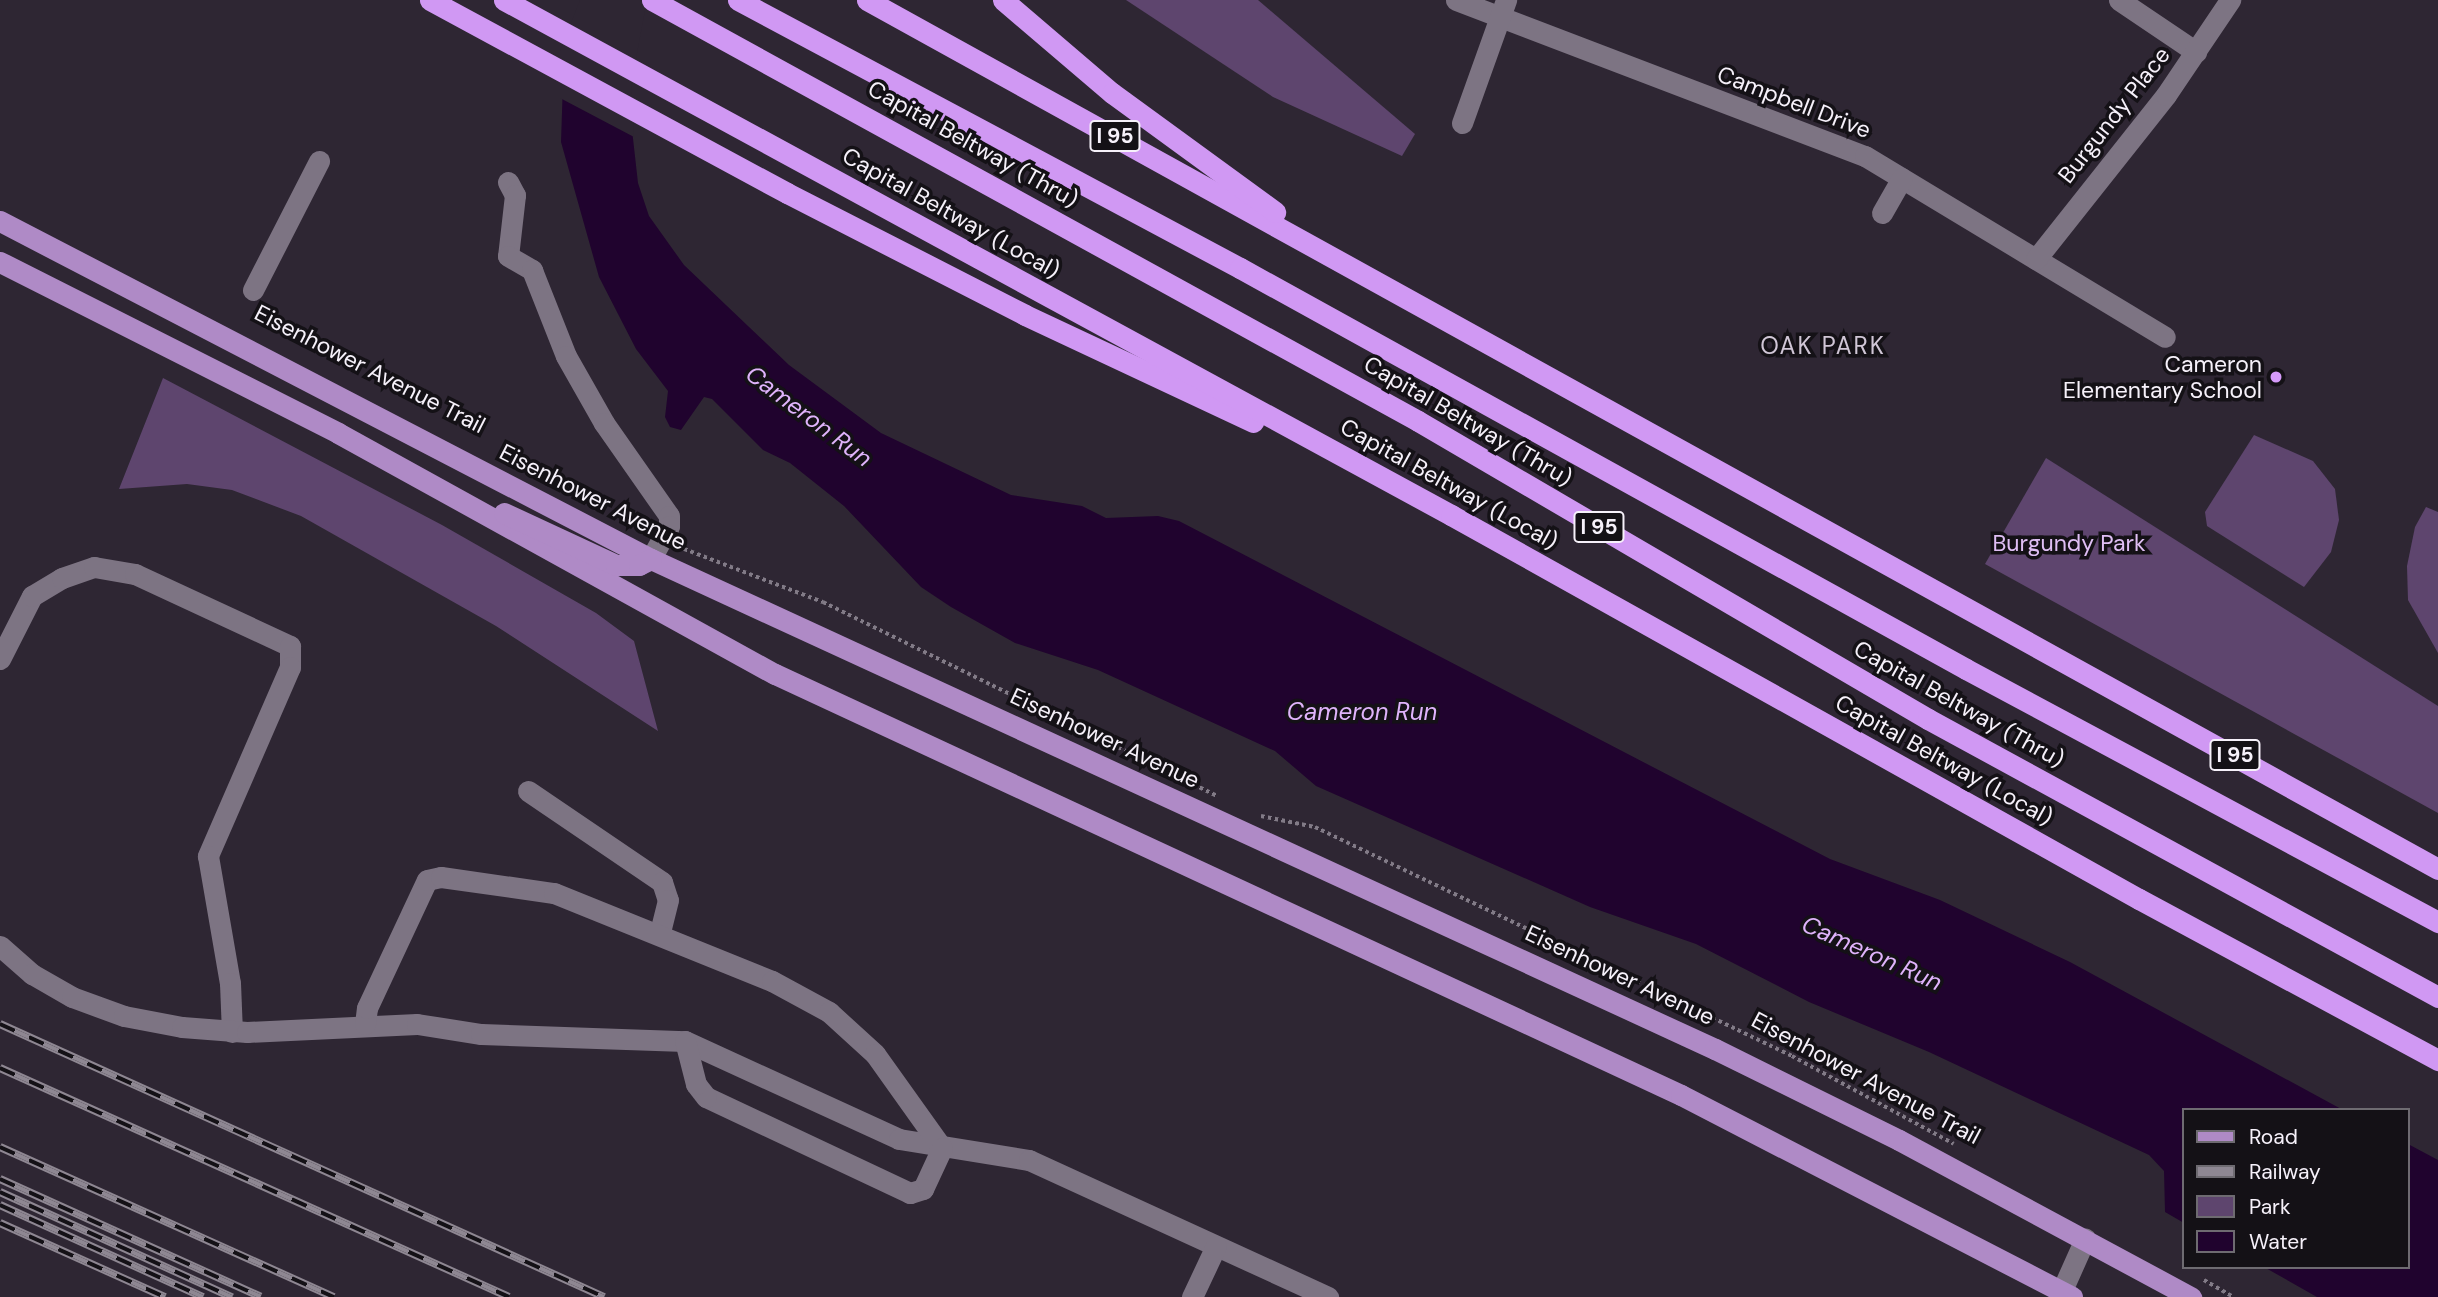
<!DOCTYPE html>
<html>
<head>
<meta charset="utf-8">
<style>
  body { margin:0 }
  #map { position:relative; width:2438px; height:1297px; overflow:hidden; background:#2e2633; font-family:"DM Sans",sans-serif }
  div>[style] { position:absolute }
  .green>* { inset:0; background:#5e456e }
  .water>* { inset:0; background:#20032e }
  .pier>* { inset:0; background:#2e2633 }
  .path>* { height:3.5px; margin-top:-1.75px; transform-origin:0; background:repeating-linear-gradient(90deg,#827b87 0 3.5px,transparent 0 7px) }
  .minor>* { height:21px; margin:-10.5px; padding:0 10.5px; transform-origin:10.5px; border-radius:10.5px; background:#7d7483 }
  .major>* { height:21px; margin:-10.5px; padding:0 10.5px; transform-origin:10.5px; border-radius:10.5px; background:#af8ac6 }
  .highway>* { height:21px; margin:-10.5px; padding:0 10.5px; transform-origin:10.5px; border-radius:10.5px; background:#d098f3 }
  .rail>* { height:8px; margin-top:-4px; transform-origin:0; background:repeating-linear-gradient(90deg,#141116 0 16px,#8e8792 0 32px); box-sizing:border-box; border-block:2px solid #8e8792 }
  .dots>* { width:19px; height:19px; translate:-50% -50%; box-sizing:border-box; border:4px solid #141116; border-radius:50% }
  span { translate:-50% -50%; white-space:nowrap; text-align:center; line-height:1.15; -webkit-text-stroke:7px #141116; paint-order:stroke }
  .shield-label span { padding:2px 5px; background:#141116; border:2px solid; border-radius:5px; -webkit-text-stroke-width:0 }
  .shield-label { font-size:21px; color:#f6f1fa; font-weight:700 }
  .street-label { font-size:23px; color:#f6f1fa }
  .poi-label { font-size:23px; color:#f6f1fa }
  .right { translate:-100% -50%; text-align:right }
  .park-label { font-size:23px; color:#dfbef4 }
  .neighbourhood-label { font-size:24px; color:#d0c6d6; letter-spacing:2px }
  .water-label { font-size:24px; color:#dfb3fb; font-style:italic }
  .legend { position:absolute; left:2182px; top:1108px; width:228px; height:161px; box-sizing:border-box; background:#141116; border:2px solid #6e6b71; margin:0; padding:9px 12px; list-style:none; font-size:21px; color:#f6f1fa }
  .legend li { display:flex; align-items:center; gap:14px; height:35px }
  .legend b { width:35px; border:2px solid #6e6b71 }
</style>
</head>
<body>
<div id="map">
  <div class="green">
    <div style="clip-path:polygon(1126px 0,1258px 0,1415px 134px,1402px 156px,1273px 97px)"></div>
    <div style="clip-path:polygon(163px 378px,442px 525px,596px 613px,634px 641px,658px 731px,496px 626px,301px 516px,232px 490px,187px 484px,119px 489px)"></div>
    <div style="clip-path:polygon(2254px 435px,2313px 461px,2335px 489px,2339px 520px,2331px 552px,2304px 587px,2207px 526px,2205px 512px)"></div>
    <div style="clip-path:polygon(2046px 458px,2438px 706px,2438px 813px,1985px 564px)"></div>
    <div style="clip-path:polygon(2426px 507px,2438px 512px,2438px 653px,2408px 600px,2407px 566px,2415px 527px)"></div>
  </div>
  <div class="water">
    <div style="clip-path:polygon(564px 52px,627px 85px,638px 183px,649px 216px,684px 265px,789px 365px,881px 433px,1011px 495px,1082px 506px,1106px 518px,1158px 516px,1179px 521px,1830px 859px,1940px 900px,2070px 962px,2343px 1110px,2184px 1110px,2184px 1223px,2165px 1212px,2164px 1171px,2149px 1155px,1929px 1052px,1809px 1002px,1696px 944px,1590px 907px,1316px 786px,1275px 751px,1098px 670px,1015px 643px,951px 607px,921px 587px,844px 506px,790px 463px,763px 450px,712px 399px,704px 397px,681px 430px,670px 427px,665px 417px,668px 391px,636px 349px,599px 277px,561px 142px)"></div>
    <div style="clip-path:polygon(2408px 1144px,2438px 1160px,2438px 1297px,2317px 1297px,2264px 1267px,2408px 1267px)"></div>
  </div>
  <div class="pier">
    <div style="clip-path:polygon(580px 0,647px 0,631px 85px,634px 137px,560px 98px,560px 51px)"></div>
  </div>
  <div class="path">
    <div style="left:684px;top:549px;width:149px;rotate:20.9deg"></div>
    <div style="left:823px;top:602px;width:438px;rotate:26.2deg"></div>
    <div style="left:1261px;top:816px;width:55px;rotate:11.5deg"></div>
    <div style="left:1315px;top:827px;width:529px;rotate:25.64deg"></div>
    <div style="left:1792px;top:1056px;width:184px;rotate:28.5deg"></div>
    <div style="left:2204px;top:1280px;width:34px;rotate:30deg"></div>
  </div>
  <div class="minor">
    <div style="left:1456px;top:0;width:438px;rotate:20.9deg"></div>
    <div style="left:1865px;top:156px;width:350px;rotate:31.1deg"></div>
    <div style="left:2119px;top:0;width:93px;rotate:34deg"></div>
    <div style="left:1462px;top:123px;width:131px;rotate:-70.3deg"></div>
    <div style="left:508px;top:182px;width:15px;rotate:62deg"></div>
    <div style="left:515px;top:195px;width:61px;rotate:96.5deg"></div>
    <div style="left:508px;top:256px;width:28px;rotate:30deg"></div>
    <div style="left:532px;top:270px;width:92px;rotate:68.4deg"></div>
    <div style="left:566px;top:356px;width:77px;rotate:60.4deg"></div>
    <div style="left:604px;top:423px;width:113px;rotate:55deg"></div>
    <div style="left:669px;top:516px;width:10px;rotate:90deg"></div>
    <div style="left:669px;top:526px;width:38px;rotate:119deg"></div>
    <div style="left:1882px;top:213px;width:40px;rotate:-60.3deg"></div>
    <div style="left:2036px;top:259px;width:209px;rotate:-51.6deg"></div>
    <div style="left:2166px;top:95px;width:115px;rotate:-56deg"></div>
    <div style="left:253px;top:290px;width:145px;rotate:-62.9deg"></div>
    <div style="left:0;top:659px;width:71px;rotate:-63.1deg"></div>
    <div style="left:32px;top:596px;width:35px;rotate:-31deg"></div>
    <div style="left:62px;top:578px;width:34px;rotate:-19deg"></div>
    <div style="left:94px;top:567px;width:42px;rotate:9.7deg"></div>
    <div style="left:135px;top:574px;width:171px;rotate:24.9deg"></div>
    <div style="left:290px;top:646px;width:21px;rotate:90deg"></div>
    <div style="left:290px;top:667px;width:206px;rotate:113.5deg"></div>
    <div style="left:208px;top:856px;width:129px;rotate:80.2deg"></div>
    <div style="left:230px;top:983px;width:49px;rotate:87.7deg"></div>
    <div style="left:528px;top:791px;width:162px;rotate:34.2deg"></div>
    <div style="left:662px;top:882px;width:19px;rotate:72deg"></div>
    <div style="left:668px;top:900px;width:34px;rotate:104deg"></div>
    <div style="left:0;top:946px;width:43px;rotate:41.2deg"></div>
    <div style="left:32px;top:974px;width:46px;rotate:29.9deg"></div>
    <div style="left:72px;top:997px;width:55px;rotate:20.1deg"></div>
    <div style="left:124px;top:1016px;width:59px;rotate:10.7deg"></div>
    <div style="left:182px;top:1027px;width:65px;rotate:4.4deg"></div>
    <div style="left:247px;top:1032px;width:170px;rotate:-2.7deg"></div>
    <div style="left:417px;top:1024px;width:65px;rotate:8.9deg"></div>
    <div style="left:481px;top:1034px;width:204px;rotate:2deg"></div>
    <div style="left:685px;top:1041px;width:235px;rotate:24.6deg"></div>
    <div style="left:899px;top:1139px;width:132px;rotate:9.2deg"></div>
    <div style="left:1029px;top:1160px;width:329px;rotate:24.6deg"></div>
    <div style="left:365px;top:1024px;width:16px;rotate:-83deg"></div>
    <div style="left:367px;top:1008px;width:141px;rotate:-64.9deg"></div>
    <div style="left:427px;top:880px;width:14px;rotate:-12deg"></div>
    <div style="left:441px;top:877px;width:114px;rotate:8.1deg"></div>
    <div style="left:554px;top:893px;width:235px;rotate:22deg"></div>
    <div style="left:772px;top:981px;width:65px;rotate:28.5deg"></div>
    <div style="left:829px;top:1012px;width:62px;rotate:42.4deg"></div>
    <div style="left:875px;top:1054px;width:115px;rotate:54.5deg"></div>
    <div style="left:942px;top:1148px;width:45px;rotate:114.9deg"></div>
    <div style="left:923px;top:1189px;width:14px;rotate:163deg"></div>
    <div style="left:910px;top:1193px;width:225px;rotate:-154.8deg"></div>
    <div style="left:706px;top:1097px;width:16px;rotate:-128deg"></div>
    <div style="left:696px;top:1084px;width:44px;rotate:-104.3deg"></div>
    <div style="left:1192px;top:1297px;width:56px;rotate:-64.8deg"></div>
    <div style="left:2059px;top:1297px;width:64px;rotate:-65.9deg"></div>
  </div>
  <div class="major">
    <div style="left:0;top:221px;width:734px;rotate:27.44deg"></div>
    <div style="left:651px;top:559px;width:1171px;rotate:24.73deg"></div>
    <div style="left:1715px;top:1049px;width:205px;rotate:26.3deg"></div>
    <div style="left:1899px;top:1140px;width:332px;rotate:28.3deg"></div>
    <div style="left:0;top:262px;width:379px;rotate:26.8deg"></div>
    <div style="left:338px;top:433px;width:499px;rotate:28.9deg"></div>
    <div style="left:775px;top:674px;width:999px;rotate:24.92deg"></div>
    <div style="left:1681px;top:1095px;width:440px;rotate:27.3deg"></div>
    <div style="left:504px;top:513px;width:123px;rotate:24.9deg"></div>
    <div style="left:616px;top:565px;width:23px"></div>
    <div style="left:639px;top:565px;width:13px;rotate:-27deg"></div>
  </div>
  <div class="highway">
    <div style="left:430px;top:0;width:406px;rotate:28.4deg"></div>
    <div style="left:787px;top:193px;width:267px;rotate:27.1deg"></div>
    <div style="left:1025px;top:315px;width:252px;rotate:25.1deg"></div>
    <div style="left:504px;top:0;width:1078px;rotate:28.54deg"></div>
    <div style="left:1451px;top:515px;width:788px;rotate:29.17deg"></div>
    <div style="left:2139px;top:899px;width:340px;rotate:28.3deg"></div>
    <div style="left:652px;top:0;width:874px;rotate:28.79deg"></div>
    <div style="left:1418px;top:421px;width:591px;rotate:30.3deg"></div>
    <div style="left:1928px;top:719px;width:581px;rotate:28.59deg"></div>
    <div style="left:738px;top:0;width:569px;rotate:28.1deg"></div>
    <div style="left:1240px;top:268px;width:829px;rotate:28.91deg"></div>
    <div style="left:1966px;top:669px;width:536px;rotate:28.19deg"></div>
    <div style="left:867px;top:0;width:1795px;rotate:28.95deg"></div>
    <div style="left:1003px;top:0;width:143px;rotate:40.5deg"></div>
    <div style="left:1112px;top:93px;width:202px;rotate:36.1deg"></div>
  </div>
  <div class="rail">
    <div style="left:0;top:1024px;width:663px;rotate:24.32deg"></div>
    <div style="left:0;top:1068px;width:558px;rotate:24.22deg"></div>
    <div style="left:0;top:1147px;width:366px;rotate:24.2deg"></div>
    <div style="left:0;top:1179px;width:286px;rotate:24.3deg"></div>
    <div style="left:0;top:1192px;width:255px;rotate:24.4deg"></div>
    <div style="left:0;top:1205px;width:223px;rotate:24.4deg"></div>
    <div style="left:0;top:1223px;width:181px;rotate:24.2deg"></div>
  </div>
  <div class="dots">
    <div style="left:2276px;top:377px;background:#d69bfa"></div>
  </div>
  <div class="shield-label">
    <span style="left:1115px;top:136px">I 95</span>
    <span style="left:1599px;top:527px">I 95</span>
    <span style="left:2235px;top:755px">I 95</span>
  </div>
  <div class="street-label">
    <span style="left:1794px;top:102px;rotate:21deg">Campbell Drive</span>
    <span style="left:2114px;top:115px;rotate:-52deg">Burgundy Place</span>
    <span style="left:973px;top:144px;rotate:29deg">Capital Beltway (Thru)</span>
    <span style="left:951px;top:213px;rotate:29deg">Capital Beltway (Local)</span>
    <span style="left:370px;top:369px;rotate:27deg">Eisenhower Avenue Trail</span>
    <span style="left:1468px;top:421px;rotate:30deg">Capital Beltway (Thru)</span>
    <span style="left:1449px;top:484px;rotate:29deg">Capital Beltway (Local)</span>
    <span style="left:593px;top:497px;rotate:27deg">Eisenhower Avenue</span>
    <span style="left:1959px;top:704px;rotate:29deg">Capital Beltway (Thru)</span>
    <span style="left:1105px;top:738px;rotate:25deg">Eisenhower Avenue</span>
    <span style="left:1944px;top:760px;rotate:29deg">Capital Beltway (Local)</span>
    <span style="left:1620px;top:975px;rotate:25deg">Eisenhower Avenue</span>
    <span style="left:1866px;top:1078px;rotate:28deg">Eisenhower Avenue Trail</span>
  </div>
  <div class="poi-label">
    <span class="right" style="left:2262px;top:377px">Cameron<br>Elementary School</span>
  </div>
  <div class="park-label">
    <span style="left:2069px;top:543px">Burgundy Park</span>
  </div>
  <div class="neighbourhood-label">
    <span style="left:1823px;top:346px">OAK PARK</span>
  </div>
  <div class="water-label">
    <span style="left:809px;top:416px;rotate:37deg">Cameron Run</span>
    <span style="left:1362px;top:712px">Cameron Run</span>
    <span style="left:1872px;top:953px;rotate:24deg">Cameron Run</span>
  </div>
  <ul class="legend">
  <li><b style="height:9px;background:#af8ac6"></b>Road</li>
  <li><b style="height:9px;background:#8e8792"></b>Railway</li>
  <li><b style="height:19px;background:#5e456e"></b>Park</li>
  <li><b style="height:19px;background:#20032e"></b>Water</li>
  </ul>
</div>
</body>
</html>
